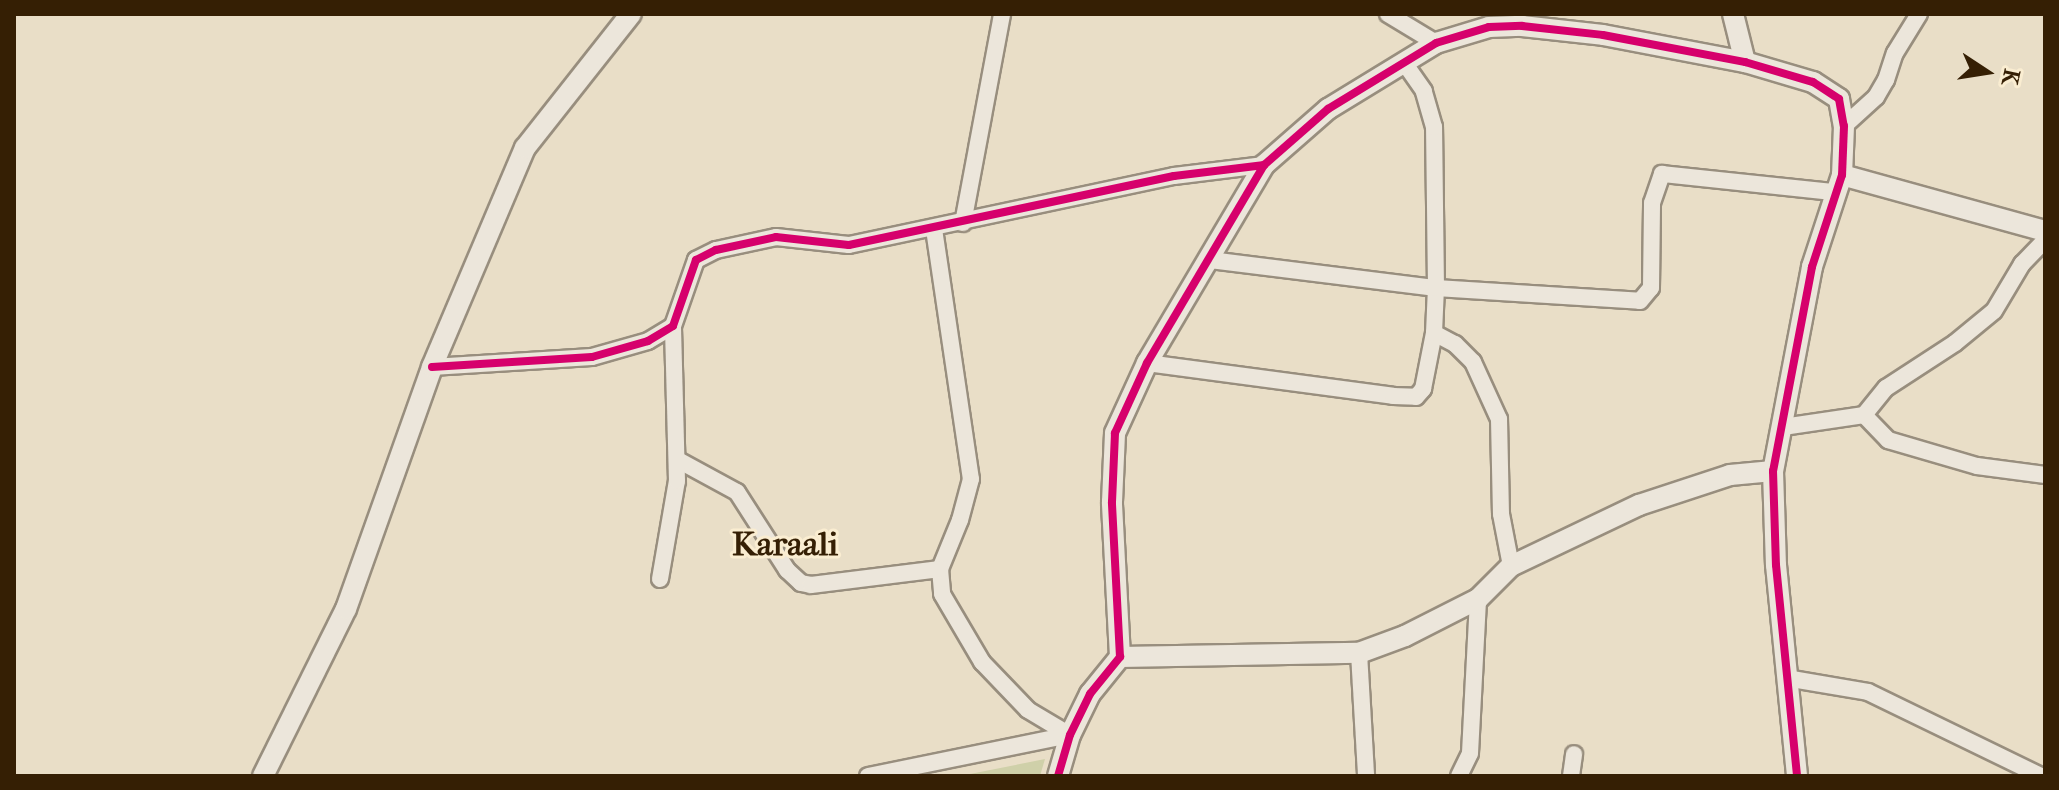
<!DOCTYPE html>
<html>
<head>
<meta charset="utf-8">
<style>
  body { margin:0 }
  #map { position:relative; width:2059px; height:790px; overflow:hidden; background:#e9dec7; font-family:"IM FELL French Canon",serif }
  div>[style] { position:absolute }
  .green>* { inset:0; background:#cfd0a9 }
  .roads { filter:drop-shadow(2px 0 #988e7e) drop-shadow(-2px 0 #988e7e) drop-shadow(0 2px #988e7e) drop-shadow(0 -2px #988e7e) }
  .minor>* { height:16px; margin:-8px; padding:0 8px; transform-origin:8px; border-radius:8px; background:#ece6db }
  .tertiary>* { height:20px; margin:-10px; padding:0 10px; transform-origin:10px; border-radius:10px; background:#ece6db }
  .cycleway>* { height:8px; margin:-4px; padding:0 4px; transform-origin:4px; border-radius:4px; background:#d6006c }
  span { translate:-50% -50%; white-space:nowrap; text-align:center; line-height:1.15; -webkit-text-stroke:6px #faedd1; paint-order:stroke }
  .district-label { font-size:34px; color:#351f04; font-weight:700 }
  .frame { position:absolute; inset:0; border:16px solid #351f04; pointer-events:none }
  .north { position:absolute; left:1947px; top:32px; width:80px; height:80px; -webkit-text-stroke:6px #faedd1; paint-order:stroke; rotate:102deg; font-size:22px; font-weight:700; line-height:32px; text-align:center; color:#351f04 }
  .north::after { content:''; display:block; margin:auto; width:28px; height:36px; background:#351f04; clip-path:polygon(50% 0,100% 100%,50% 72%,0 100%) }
</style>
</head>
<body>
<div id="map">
  <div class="green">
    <div style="clip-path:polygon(1045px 759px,1040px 776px,960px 776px)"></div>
  </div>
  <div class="roads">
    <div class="minor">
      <div style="left:1388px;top:14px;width:56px;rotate:31.1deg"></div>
      <div style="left:1844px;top:126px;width:43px;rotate:-42.2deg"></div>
      <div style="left:1876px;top:97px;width:20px;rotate:-60deg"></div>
      <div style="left:1886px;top:80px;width:28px;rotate:-72deg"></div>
      <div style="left:1895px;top:53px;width:46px;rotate:-58.4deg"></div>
      <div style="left:963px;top:223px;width:213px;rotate:-79.4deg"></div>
      <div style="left:934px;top:229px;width:253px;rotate:81.6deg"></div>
      <div style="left:971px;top:479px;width:42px;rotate:105deg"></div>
      <div style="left:960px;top:520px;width:53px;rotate:112.2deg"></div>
      <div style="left:940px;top:569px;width:25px;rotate:85deg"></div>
      <div style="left:942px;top:594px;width:79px;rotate:59.5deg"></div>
      <div style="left:982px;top:662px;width:66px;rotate:46.2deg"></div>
      <div style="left:1028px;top:710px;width:49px;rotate:30.8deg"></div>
      <div style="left:1210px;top:260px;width:228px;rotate:7.1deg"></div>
      <div style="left:1436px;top:288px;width:204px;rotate:3.6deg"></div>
      <div style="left:1640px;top:301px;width:17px;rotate:-50deg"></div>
      <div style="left:1651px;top:288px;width:85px;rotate:-89.3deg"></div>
      <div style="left:1652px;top:203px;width:31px;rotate:-71deg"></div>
      <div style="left:1662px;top:174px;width:173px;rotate:6deg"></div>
      <div style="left:1434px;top:333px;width:24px;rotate:28deg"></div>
      <div style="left:1455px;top:344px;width:25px;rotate:45deg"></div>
      <div style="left:1473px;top:362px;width:63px;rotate:65.5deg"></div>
      <div style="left:1499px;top:419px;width:95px;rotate:88.8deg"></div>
      <div style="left:1501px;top:514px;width:53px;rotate:79.1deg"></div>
      <div style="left:1147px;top:363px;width:248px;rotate:7.6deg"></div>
      <div style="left:1393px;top:396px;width:23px;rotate:2deg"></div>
      <div style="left:1416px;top:397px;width:11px;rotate:-49deg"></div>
      <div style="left:1423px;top:389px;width:57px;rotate:-78.9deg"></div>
      <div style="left:1434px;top:333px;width:45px;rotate:-87.5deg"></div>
      <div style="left:1436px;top:288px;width:161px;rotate:-90.7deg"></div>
      <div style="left:1434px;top:127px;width:37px;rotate:-106deg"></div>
      <div style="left:1424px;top:91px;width:33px;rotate:-125deg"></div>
      <div style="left:432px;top:367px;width:160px;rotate:-3.6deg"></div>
      <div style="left:592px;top:357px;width:58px;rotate:-15.9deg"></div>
      <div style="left:648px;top:341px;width:29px;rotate:-31deg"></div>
      <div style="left:673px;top:326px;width:70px;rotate:-70.8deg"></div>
      <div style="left:696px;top:260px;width:22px;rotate:-27deg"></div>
      <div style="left:716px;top:250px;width:61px;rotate:-12.2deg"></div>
      <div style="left:776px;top:237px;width:73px;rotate:6.3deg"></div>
      <div style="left:849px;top:245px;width:332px;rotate:-12deg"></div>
      <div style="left:1174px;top:176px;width:91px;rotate:-7deg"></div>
      <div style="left:1864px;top:415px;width:35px;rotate:46deg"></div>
      <div style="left:1888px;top:440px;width:93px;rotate:16.3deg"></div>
      <div style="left:1977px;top:466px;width:69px;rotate:7.5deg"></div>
      <div style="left:1783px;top:427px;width:82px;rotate:-8.4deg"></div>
      <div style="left:1864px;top:415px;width:35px;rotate:-51deg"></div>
      <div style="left:1886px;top:388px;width:82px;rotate:-33.1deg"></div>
      <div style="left:1955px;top:343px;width:50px;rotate:-39.4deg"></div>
      <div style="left:1994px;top:311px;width:55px;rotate:-59.2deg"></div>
      <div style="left:2022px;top:264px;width:33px;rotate:-46deg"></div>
      <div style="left:678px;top:460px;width:67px;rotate:28.5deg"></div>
      <div style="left:737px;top:492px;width:93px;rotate:57.3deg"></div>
      <div style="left:787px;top:570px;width:19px;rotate:43deg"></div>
      <div style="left:801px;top:583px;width:10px;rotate:11deg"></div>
      <div style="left:811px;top:585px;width:130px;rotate:-7.1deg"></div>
      <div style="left:660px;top:579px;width:99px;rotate:-80.2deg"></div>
      <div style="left:677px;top:481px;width:155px;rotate:-91.5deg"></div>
      <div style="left:1359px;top:653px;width:123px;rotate:86.7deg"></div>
      <div style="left:1786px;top:678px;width:83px;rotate:9.7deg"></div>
      <div style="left:1868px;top:692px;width:192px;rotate:25.9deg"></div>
      <div style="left:868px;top:776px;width:206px;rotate:-11.5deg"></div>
      <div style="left:1459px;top:776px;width:25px;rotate:-64deg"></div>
      <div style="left:1470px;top:753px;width:154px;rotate:-87deg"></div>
      <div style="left:1571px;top:776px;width:22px;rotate:-82deg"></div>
    </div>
    <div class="tertiary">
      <div style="left:1733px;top:14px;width:49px;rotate:76deg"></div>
      <div style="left:1842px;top:175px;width:211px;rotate:15.4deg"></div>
      <div style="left:1120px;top:657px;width:239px;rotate:-1deg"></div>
      <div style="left:1359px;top:653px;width:49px;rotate:-20.3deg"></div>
      <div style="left:1405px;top:636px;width:82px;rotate:-26.9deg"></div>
      <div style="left:1478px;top:599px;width:47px;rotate:-45deg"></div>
      <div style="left:1511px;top:566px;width:142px;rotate:-25.5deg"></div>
      <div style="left:1639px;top:505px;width:96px;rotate:-18.2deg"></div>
      <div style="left:1730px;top:475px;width:43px;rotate:-5.3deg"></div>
      <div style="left:263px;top:776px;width:186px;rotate:-63.6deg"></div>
      <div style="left:346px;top:609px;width:257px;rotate:-70.4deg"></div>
      <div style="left:432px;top:367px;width:238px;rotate:-67deg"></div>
      <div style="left:525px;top:148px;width:171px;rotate:-51.7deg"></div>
      <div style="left:1058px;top:776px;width:43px;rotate:-73.7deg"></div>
      <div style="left:1070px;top:735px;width:46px;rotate:-64deg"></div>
      <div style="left:1090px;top:694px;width:48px;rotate:-51deg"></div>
      <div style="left:1120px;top:657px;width:155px;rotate:-93deg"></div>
      <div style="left:1112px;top:502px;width:69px;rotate:-87.5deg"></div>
      <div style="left:1115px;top:433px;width:77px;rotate:-65.4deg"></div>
      <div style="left:1147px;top:363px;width:230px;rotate:-59.4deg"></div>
      <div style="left:1264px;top:165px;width:85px;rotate:-41.2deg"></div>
      <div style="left:1328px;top:109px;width:127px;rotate:-31.4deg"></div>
      <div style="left:1436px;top:43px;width:55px;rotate:-16.8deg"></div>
      <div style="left:1489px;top:27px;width:33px;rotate:-2deg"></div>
      <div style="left:1522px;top:26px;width:81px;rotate:6.3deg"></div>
      <div style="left:1603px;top:35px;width:145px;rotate:10.8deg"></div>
      <div style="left:1745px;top:62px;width:71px;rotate:16.4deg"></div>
      <div style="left:1813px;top:82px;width:31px;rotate:33deg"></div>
      <div style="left:1839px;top:99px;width:27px;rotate:80deg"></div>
      <div style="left:1844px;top:126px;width:49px;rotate:92.3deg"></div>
      <div style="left:1842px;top:175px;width:97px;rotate:108.1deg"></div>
      <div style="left:1812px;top:267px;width:208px;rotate:100.8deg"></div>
      <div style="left:1773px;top:471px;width:94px;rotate:88.2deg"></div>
      <div style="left:1776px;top:565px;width:212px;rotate:84.3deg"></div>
    </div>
  </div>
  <div class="cycleway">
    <div style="left:432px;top:367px;width:160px;rotate:-3.6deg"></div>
    <div style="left:592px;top:357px;width:58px;rotate:-15.9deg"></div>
    <div style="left:648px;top:341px;width:29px;rotate:-31deg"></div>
    <div style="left:673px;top:326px;width:70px;rotate:-70.8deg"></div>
    <div style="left:696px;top:260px;width:22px;rotate:-27deg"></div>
    <div style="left:716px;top:250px;width:61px;rotate:-12.2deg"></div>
    <div style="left:776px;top:237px;width:73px;rotate:6.3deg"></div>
    <div style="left:849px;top:245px;width:332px;rotate:-12deg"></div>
    <div style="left:1174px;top:176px;width:91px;rotate:-7deg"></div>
    <div style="left:1058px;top:776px;width:43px;rotate:-73.7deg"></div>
    <div style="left:1070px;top:735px;width:46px;rotate:-64deg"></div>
    <div style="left:1090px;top:694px;width:48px;rotate:-51deg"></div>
    <div style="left:1120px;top:657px;width:155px;rotate:-93deg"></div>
    <div style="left:1112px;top:502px;width:69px;rotate:-87.5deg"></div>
    <div style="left:1115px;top:433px;width:77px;rotate:-65.4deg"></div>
    <div style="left:1147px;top:363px;width:230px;rotate:-59.4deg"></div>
    <div style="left:1264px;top:165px;width:85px;rotate:-41.2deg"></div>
    <div style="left:1328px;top:109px;width:127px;rotate:-31.4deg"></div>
    <div style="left:1436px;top:43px;width:55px;rotate:-16.8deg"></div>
    <div style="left:1489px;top:27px;width:33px;rotate:-2deg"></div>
    <div style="left:1522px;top:26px;width:81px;rotate:6.3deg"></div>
    <div style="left:1603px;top:35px;width:145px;rotate:10.8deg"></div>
    <div style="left:1745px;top:62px;width:71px;rotate:16.4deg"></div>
    <div style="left:1813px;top:82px;width:31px;rotate:33deg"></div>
    <div style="left:1839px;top:99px;width:27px;rotate:80deg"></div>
    <div style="left:1844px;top:126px;width:49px;rotate:92.3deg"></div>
    <div style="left:1842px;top:175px;width:97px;rotate:108.1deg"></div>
    <div style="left:1812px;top:267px;width:208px;rotate:100.8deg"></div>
    <div style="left:1773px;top:471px;width:94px;rotate:88.2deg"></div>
    <div style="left:1776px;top:565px;width:212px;rotate:84.3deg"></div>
  </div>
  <div class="district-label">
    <span style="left:785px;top:545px">Karaali</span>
  </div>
  <div class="frame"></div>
  <div class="north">K</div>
</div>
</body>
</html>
